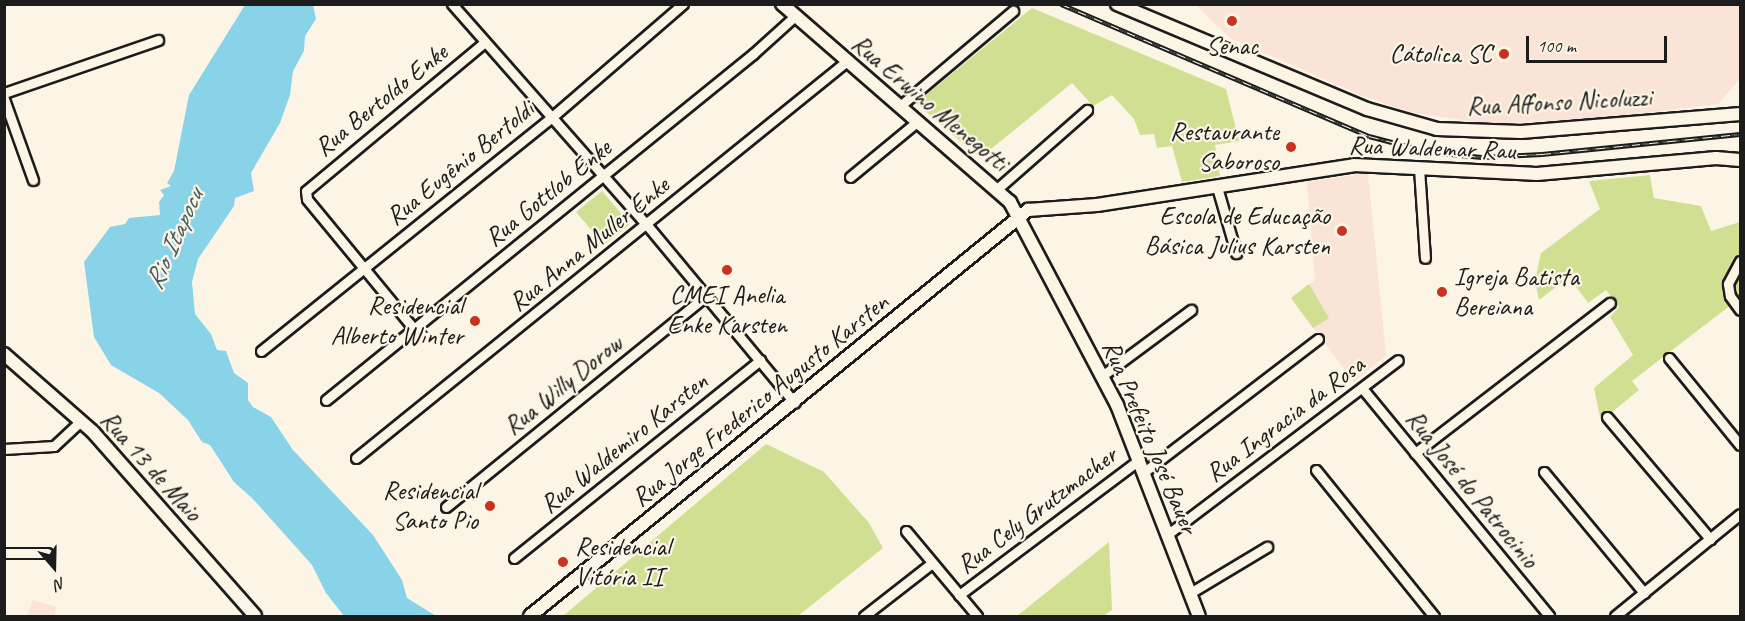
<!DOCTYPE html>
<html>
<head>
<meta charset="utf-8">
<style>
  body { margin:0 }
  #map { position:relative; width:1745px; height:621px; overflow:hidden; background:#fcf5e5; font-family:Caveat,sans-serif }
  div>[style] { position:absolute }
  .built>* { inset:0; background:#fae3d7 }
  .green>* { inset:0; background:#d1df92 }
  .water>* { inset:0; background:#89d3e9 }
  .roads { filter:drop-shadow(2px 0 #1c1c1c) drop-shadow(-2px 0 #1c1c1c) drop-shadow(0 2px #1c1c1c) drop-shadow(0 -2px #1c1c1c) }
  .street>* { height:9px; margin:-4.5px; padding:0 4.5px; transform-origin:4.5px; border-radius:4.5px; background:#fcf5e5 }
  .secondary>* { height:12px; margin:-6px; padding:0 6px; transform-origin:6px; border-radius:6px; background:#fcf5e5 }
  .rail>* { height:5px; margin-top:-2.5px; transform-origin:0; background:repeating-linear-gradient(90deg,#fcf5e5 0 9px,#1c1c1c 0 18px); box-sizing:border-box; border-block:2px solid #1c1c1c }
  .dots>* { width:16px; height:16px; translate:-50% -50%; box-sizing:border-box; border:3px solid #fcf5e5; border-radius:50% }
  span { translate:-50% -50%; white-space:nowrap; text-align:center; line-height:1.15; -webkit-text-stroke:4.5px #fcf5e5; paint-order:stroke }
  .poi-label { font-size:26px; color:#1c1c1c }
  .right { translate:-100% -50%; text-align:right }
  .left { translate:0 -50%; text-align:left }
  .street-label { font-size:26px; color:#1c1c1c }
  .water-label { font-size:27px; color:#425c64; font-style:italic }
  .frame { position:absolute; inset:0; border:6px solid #1c1c1c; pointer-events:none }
  .north { position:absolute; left:24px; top:537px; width:60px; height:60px; -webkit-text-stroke:4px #fcf5e5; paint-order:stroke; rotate:160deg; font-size:16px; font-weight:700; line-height:24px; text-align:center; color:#1c1c1c }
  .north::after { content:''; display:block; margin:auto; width:21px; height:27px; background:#1c1c1c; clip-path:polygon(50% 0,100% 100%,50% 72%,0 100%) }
  .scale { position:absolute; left:1526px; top:36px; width:141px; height:27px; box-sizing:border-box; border:3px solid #1c1c1c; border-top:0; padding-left:8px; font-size:18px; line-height:21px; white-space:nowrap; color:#1c1c1c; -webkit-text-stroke:4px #fcf5e5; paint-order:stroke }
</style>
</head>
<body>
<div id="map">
  <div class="built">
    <div style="clip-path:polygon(1196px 5px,1740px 5px,1740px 79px,1718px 104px,1613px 117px,1492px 124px,1413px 113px,1360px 95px,1230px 38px)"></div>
    <div style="clip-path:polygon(1368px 173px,1386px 356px,1354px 382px,1291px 298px,1315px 280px,1307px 182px)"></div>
    <div style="clip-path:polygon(33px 600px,56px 607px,55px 616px,27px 616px)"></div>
  </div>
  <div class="green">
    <div style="clip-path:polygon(1032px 8px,1226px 89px,1239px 141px,1215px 145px,1220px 176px,1182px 182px,1172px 146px,1157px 148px,1154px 134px,1140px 135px,1134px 119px,1112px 95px,1093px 106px,1072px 83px,980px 158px,916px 103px)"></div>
    <div style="clip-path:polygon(1650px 175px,1654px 198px,1701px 206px,1711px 231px,1740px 222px,1740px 298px,1632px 381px,1639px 390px,1601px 421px,1594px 388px,1633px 355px,1610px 317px,1619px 307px,1606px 290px,1588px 303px,1569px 277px,1539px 300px,1535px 281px,1541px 253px,1600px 209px,1589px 181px)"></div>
    <div style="clip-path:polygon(602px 191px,630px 224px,604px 245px,576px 212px)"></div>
    <div style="clip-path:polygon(1309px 284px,1329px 318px,1313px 328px,1291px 298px)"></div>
    <div style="clip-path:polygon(766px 444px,824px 472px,869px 523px,883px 548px,798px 616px,563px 616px)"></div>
    <div style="clip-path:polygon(1109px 542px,1112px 610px,1103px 616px,1017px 616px)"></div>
  </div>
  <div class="water">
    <div style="clip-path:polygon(245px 5px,313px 5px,316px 19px,305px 36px,304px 51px,293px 71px,290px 95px,280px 123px,251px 173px,254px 191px,235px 198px,234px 206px,198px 259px,192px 282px,195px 314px,211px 334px,217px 350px,226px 351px,234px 373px,248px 383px,248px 400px,253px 407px,271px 417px,293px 450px,373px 535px,402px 580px,407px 598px,436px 616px,344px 616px,326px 593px,312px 565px,253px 499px,234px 482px,210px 445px,202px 442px,188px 420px,159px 393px,111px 365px,94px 337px,84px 262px,110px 227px,125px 224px,129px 218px,160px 215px,159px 202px,164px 195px,160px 190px,171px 186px,167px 183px,174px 171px,189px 95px)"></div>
  </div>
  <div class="roads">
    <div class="street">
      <div style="left:452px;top:4px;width:295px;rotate:48.6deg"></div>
      <div style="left:647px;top:225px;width:231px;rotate:50.3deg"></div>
      <div style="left:4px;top:93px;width:163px;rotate:-19deg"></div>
      <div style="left:4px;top:99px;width:86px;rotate:70.3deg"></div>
      <div style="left:900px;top:106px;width:148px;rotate:-40.1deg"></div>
      <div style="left:1419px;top:168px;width:90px;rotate:86.2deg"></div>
      <div style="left:850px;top:177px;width:88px;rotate:-39.5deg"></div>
      <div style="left:1217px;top:187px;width:69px;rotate:73.9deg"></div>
      <div style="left:997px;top:189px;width:120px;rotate:-41.3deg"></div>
      <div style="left:1740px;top:261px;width:26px;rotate:118deg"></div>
      <div style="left:1728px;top:284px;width:12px;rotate:81deg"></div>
      <div style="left:1730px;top:296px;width:17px;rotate:54deg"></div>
      <div style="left:414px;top:329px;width:168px;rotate:-129.5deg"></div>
      <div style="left:307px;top:199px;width:8px;rotate:-97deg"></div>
      <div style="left:306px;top:191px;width:233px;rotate:-39.8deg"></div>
      <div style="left:261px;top:351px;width:373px;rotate:-38.8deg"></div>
      <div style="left:552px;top:117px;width:173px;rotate:-40.8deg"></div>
      <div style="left:1669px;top:358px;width:112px;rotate:50.8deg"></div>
      <div style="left:1102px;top:376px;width:111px;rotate:-36.6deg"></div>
      <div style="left:1362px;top:388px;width:295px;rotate:50.6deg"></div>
      <div style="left:326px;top:400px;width:550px;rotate:-39.02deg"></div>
      <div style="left:753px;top:54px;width:57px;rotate:-42.1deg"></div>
      <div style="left:1607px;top:417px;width:160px;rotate:49.8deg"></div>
      <div style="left:4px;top:449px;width:50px;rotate:-3.4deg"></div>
      <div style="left:54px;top:446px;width:37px;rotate:-43deg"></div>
      <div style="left:1415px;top:453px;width:246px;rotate:-37.6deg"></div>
      <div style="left:356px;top:458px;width:631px;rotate:-38.96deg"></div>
      <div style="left:1316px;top:470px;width:188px;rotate:51.1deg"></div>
      <div style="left:1144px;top:472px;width:219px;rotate:-37.4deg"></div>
      <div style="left:1544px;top:472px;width:157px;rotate:50.4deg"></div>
      <div style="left:446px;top:507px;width:335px;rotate:-39.1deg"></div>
      <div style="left:906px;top:531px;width:111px;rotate:50.1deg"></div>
      <div style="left:1168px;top:534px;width:288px;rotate:-37.1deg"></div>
      <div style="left:4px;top:553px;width:43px"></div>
      <div style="left:514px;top:558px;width:316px;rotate:-38.8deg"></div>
      <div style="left:1190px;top:593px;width:90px;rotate:-30.9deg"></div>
      <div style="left:959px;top:595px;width:226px;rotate:-36.9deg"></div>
      <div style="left:864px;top:616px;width:86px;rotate:-37.9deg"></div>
      <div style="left:1615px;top:616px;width:161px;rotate:-39.2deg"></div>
    </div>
    <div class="secondary">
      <div style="left:782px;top:4px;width:302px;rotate:41deg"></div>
      <div style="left:1010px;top:202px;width:229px;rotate:62.2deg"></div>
      <div style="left:1117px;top:405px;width:226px;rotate:68.8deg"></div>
      <div style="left:1117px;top:4px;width:271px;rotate:22.8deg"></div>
      <div style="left:1367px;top:109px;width:73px;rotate:15.9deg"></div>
      <div style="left:1437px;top:129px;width:84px;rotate:2deg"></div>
      <div style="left:1521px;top:132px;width:220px;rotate:-4.7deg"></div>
      <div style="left:4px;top:354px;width:118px;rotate:41.2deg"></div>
      <div style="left:93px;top:432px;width:245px;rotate:48.6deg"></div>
      <div style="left:530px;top:616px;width:643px;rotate:-39.19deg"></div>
      <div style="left:1028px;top:210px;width:69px;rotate:-4.1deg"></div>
      <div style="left:1097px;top:205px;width:260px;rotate:-8.8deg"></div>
      <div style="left:1354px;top:165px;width:183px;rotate:2.8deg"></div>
      <div style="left:1537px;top:174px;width:180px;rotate:-5.1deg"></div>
      <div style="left:1716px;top:158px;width:24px;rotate:5deg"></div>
    </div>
  </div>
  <div class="rail">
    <div style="left:1061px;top:4px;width:335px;rotate:23.2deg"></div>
    <div style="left:1369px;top:136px;width:63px;rotate:14.7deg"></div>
    <div style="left:1430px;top:152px;width:52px;rotate:5.5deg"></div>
    <div style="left:1482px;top:157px;width:60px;rotate:-2.9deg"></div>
    <div style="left:1542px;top:154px;width:199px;rotate:-5.8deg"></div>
  </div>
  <div class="dots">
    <div style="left:1232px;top:21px;background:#c8321e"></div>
    <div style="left:1504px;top:54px;background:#c8321e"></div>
    <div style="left:1291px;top:147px;background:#c8321e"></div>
    <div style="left:1342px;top:231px;background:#c8321e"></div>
    <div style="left:727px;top:270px;background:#c8321e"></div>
    <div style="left:1442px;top:292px;background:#c8321e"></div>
    <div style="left:475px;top:321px;background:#c8321e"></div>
    <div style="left:490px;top:506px;background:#c8321e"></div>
    <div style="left:563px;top:562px;background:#c8321e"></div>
  </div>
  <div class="poi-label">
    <span style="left:1232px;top:46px">Senac</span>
    <span class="right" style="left:1492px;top:54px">Cátolica SC</span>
    <span class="right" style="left:1279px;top:147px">Restaurante<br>Saboroso</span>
    <span class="right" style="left:1330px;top:231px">Escola de Educação<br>Básica Julius Karsten</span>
    <span class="left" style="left:1454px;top:292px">Igreja Batista<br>Bereiana</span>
    <span style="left:727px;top:310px">CMEI Anelia<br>Enke Karsten</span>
    <span class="right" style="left:463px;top:321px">Residencial<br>Alberto Winter</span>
    <span class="right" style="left:478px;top:506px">Residencial<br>Santo Pio</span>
    <span class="left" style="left:575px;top:562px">Residencial<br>Vitória II</span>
  </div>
  <div class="street-label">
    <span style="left:381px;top:100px;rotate:-39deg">Rua Bertoldo Enke</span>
    <span style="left:1559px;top:102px;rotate:-3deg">Rua Affonso Nicoluzzi</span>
    <span style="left:930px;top:103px;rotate:40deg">Rua Erwino Menegotti</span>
    <span style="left:1432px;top:148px;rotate:2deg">Rua Waldemar Rau</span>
    <span style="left:460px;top:163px;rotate:-39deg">Rua Eugênio Bertoldi</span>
    <span style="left:548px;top:193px;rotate:-39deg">Rua Gottlob Enke</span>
    <span style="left:589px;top:244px;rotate:-39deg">Rua Anna Muller Enke</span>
    <span style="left:563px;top:385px;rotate:-39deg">Rua Willy Dorow</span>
    <span style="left:760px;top:400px;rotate:-39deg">Rua Jorge Frederico Augusto Karsten</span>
    <span style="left:1285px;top:419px;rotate:-37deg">Rua Ingracia da Rosa</span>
    <span style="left:1150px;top:437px;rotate:67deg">Rua Prefeito José Bauer</span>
    <span style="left:624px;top:443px;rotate:-39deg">Rua Waldemiro Karsten</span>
    <span style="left:151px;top:466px;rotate:48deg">Rua 13 de Maio</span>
    <span style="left:1472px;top:489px;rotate:51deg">Rua José do Patrocinio</span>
    <span style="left:1037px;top:510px;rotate:-37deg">Rua Cely Grutzmacher</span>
  </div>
  <div class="water-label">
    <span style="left:174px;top:239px;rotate:-66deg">Rio Itapocu</span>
  </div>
  <div class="frame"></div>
  <div class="north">N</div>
  <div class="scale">100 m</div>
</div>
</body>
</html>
